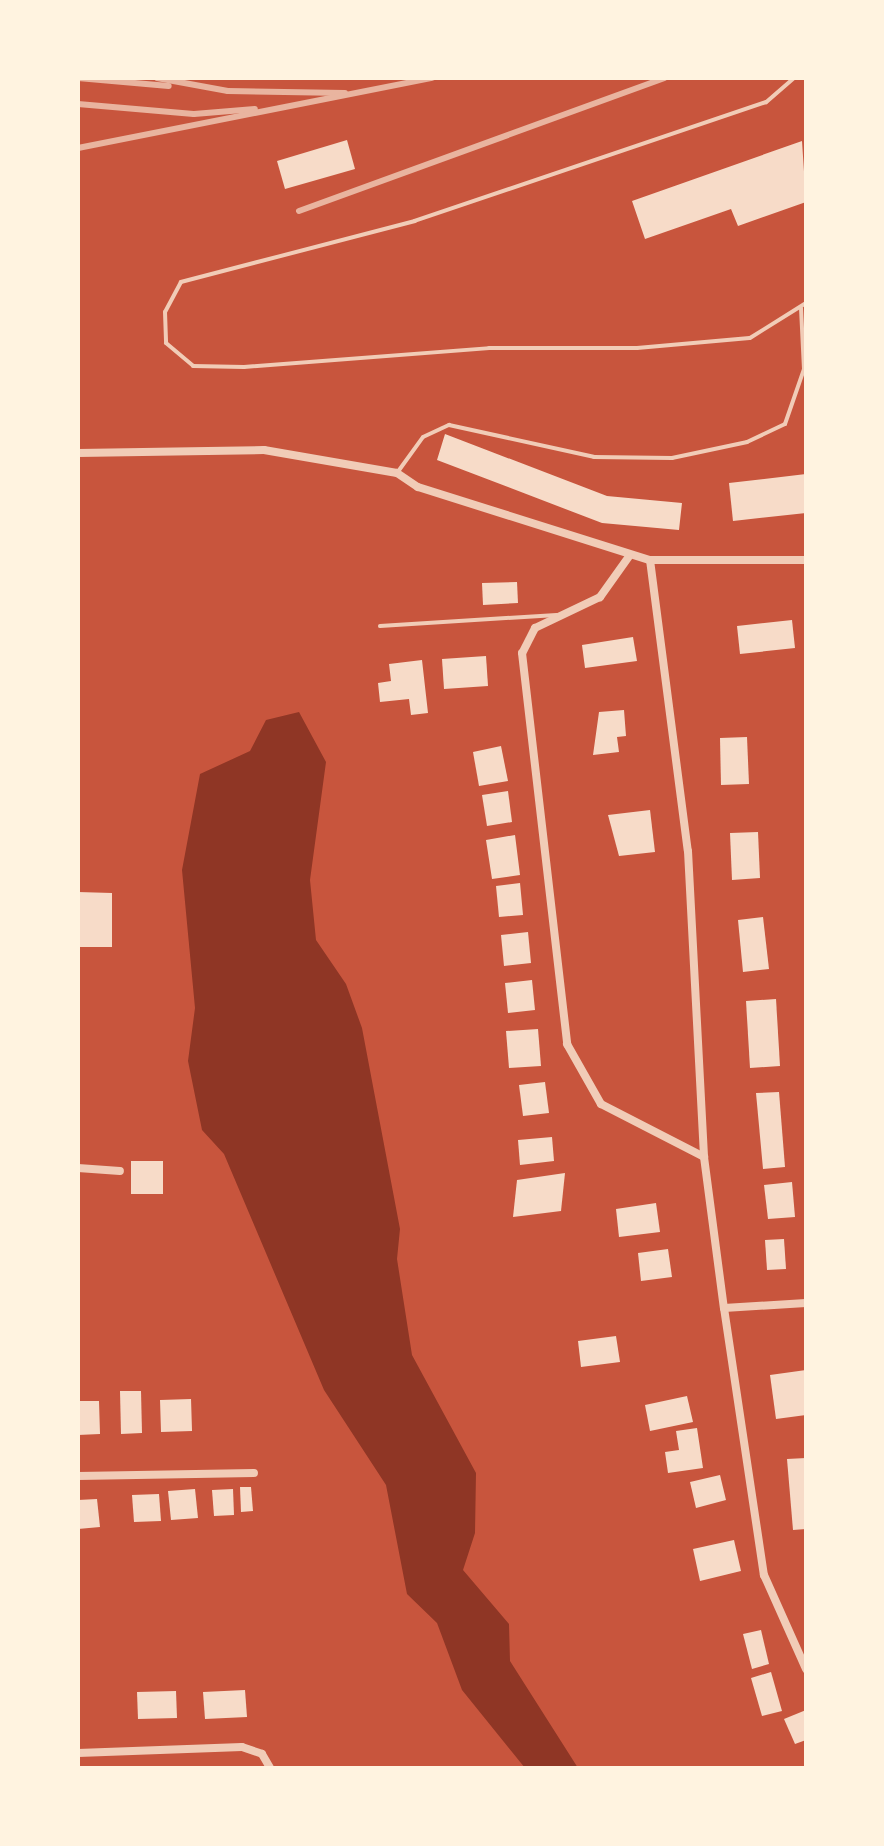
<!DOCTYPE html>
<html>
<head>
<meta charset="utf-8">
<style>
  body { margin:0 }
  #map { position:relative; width:884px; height:1846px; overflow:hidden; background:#c8553d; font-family:"PT Sans",sans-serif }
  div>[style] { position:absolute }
  .water>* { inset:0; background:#8f3625 }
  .building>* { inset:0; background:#f7dbc8 }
  .service>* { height:4px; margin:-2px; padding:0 2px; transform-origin:2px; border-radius:2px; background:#f1ccb7 }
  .minor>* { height:8px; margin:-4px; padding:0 4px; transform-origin:4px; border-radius:4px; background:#f1ccb7 }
  .rail>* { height:6px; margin:-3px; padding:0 3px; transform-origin:3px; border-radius:3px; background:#e9b49f }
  span { translate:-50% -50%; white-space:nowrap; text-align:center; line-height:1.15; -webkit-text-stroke:7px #fff3e0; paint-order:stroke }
  .frame { position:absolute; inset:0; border:80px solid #fff3e0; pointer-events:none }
</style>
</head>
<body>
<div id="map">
  <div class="water">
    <div style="clip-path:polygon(299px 712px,326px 762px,310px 880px,316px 940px,346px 984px,362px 1028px,400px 1229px,397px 1259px,412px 1355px,476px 1473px,475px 1533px,463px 1570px,509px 1624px,510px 1661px,578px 1768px,525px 1768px,462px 1690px,437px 1623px,407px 1594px,386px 1485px,324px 1390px,224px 1154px,202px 1130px,188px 1061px,195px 1008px,182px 870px,200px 774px,250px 751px,266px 720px)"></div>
  </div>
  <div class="building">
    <div style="clip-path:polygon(347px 140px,355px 169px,285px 189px,277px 161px)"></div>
    <div style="clip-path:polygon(802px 141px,806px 202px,738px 226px,731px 209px,645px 239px,632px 201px)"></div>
    <div style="clip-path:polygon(445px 434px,607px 496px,682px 503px,679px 530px,602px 523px,437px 460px)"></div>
    <div style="clip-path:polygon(806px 474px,806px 513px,733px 521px,729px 483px)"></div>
    <div style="clip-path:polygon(517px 582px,518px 603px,483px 605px,482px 583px)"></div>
    <div style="clip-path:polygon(792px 620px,795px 648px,740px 654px,737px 626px)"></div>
    <div style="clip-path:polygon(633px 637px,637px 661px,585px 668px,582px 645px)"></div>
    <div style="clip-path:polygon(486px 656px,488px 686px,444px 689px,442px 659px)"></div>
    <div style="clip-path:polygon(422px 660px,428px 713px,411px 715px,409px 699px,380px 702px,378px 683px,391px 681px,389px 664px)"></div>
    <div style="clip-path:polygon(624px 710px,626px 736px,617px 737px,619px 752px,593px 755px,599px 712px)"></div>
    <div style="clip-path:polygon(747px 737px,749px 784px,721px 785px,720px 738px)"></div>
    <div style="clip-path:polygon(501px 746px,508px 781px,479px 786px,473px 752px)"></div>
    <div style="clip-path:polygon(508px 791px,512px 822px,487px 826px,482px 795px)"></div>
    <div style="clip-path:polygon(650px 810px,655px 852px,619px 856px,608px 815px)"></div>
    <div style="clip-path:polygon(758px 832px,760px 878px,732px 880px,730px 833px)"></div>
    <div style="clip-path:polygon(515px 835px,520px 875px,492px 879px,486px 840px)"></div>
    <div style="clip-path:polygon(520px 883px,523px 915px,499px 917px,496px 886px)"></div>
    <div style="clip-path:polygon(78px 892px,112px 893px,112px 947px,78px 947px)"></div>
    <div style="clip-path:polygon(763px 917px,769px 969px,743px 972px,738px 920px)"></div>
    <div style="clip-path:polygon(528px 932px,531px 963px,504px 966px,501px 935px)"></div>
    <div style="clip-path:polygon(532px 980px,535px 1010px,508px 1013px,505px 983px)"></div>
    <div style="clip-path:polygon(776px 999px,780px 1066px,750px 1068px,746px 1001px)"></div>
    <div style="clip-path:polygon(538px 1029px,541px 1066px,509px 1068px,506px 1031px)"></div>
    <div style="clip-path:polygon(545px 1082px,549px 1113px,523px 1116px,519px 1085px)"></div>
    <div style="clip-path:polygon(779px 1092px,785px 1167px,763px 1169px,756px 1093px)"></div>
    <div style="clip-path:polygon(552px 1137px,554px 1161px,520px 1165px,518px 1140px)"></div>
    <div style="clip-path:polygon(131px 1161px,163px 1161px,163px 1194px,131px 1194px)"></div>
    <div style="clip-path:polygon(565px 1173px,561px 1211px,513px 1217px,517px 1180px)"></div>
    <div style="clip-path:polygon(792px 1182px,795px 1217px,768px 1219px,764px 1185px)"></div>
    <div style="clip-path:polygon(656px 1203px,660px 1232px,619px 1237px,616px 1209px)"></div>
    <div style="clip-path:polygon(784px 1239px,786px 1269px,767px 1270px,765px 1240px)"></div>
    <div style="clip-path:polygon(668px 1249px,672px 1277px,641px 1281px,638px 1253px)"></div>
    <div style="clip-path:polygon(616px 1336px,620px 1362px,581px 1367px,578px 1341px)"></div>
    <div style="clip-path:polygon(806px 1370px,806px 1415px,776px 1419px,770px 1375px)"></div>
    <div style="clip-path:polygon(120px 1391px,141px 1391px,142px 1433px,121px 1434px)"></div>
    <div style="clip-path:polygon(687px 1396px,693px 1422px,650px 1431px,645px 1405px)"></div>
    <div style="clip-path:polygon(191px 1399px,192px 1431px,161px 1432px,160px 1400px)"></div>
    <div style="clip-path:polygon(78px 1401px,99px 1401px,100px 1434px,78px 1435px)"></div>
    <div style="clip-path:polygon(697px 1428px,703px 1468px,668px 1473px,665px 1452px,679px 1450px,676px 1431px)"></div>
    <div style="clip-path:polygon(806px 1458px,806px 1529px,793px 1530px,787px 1459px)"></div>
    <div style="clip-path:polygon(720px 1475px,726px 1500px,696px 1508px,690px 1482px)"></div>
    <div style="clip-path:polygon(240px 1487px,251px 1487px,253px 1511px,241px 1512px)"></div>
    <div style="clip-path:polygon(195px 1489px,198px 1518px,171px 1520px,168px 1491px)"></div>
    <div style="clip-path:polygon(233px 1489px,234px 1515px,214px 1516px,212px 1490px)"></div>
    <div style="clip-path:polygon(159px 1494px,161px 1521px,134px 1522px,132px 1495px)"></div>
    <div style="clip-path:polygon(97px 1499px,100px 1527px,78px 1529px,78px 1500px)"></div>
    <div style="clip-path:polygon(734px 1540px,741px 1571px,700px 1581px,693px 1549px)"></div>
    <div style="clip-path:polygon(761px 1630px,769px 1664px,752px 1669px,743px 1634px)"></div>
    <div style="clip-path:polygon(771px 1672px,782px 1711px,762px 1716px,751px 1678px)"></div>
    <div style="clip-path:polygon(245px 1690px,247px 1717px,205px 1719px,203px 1692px)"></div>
    <div style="clip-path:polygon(176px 1691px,177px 1718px,138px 1719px,137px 1692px)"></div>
    <div style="clip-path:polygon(806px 1710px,806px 1740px,795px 1744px,784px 1719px)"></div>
  </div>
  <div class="service">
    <div style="left:794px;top:78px;width:37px;rotate:139deg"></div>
    <div style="left:766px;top:102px;width:371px;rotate:161.3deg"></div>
    <div style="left:415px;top:221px;width:242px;rotate:165.4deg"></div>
    <div style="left:181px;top:282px;width:34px;rotate:118deg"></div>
    <div style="left:165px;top:312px;width:31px;rotate:88deg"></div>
    <div style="left:166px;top:343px;width:35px;rotate:40deg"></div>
    <div style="left:193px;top:366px;width:51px;rotate:1.1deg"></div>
    <div style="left:244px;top:367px;width:246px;rotate:-4.4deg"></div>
    <div style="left:489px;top:348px;width:148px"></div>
    <div style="left:637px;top:348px;width:113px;rotate:-5.1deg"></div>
    <div style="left:750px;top:338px;width:66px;rotate:-32deg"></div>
    <div style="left:397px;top:473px;width:44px;rotate:-54.2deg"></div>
    <div style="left:423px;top:437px;width:29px;rotate:-25deg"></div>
    <div style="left:449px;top:425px;width:148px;rotate:12.4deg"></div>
    <div style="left:594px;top:457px;width:78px;rotate:0.7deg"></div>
    <div style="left:672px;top:458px;width:77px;rotate:-12deg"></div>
    <div style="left:747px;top:442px;width:42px;rotate:-25.3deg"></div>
    <div style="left:785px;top:424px;width:58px;rotate:-70.9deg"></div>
    <div style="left:804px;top:369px;width:61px;rotate:-92.8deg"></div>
    <div style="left:380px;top:626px;width:177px;rotate:-3.6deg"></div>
  </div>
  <div class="minor">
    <div style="left:78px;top:453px;width:186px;rotate:-0.9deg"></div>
    <div style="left:264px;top:450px;width:135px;rotate:9.8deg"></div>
    <div style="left:397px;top:473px;width:25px;rotate:34deg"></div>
    <div style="left:418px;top:487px;width:243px;rotate:17.5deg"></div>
    <div style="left:650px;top:560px;width:156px"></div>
    <div style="left:630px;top:555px;width:52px;rotate:125.5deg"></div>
    <div style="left:600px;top:597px;width:72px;rotate:154.5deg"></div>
    <div style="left:535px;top:628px;width:28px;rotate:117deg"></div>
    <div style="left:522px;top:653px;width:394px;rotate:83.4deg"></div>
    <div style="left:567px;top:1044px;width:69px;rotate:60.5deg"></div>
    <div style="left:601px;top:1104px;width:116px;rotate:27.2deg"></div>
    <div style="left:650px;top:560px;width:293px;rotate:82.6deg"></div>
    <div style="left:688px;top:851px;width:306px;rotate:87deg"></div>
    <div style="left:704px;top:1157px;width:152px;rotate:82.5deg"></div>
    <div style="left:724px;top:1308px;width:270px;rotate:81.5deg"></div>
    <div style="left:764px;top:1575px;width:103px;rotate:65.9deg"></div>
    <div style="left:78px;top:1168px;width:42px;rotate:4.1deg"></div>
    <div style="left:724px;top:1308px;width:82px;rotate:-3.5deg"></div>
    <div style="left:78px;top:1476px;width:176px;rotate:-1deg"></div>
    <div style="left:78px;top:1753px;width:164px;rotate:-2.1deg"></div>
    <div style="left:242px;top:1747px;width:21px;rotate:19deg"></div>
    <div style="left:262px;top:1754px;width:16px;rotate:60deg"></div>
  </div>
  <div class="rail">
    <div style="left:78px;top:78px;width:91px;rotate:5deg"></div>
    <div style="left:157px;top:78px;width:72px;rotate:10.4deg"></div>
    <div style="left:228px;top:91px;width:117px;rotate:1deg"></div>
    <div style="left:78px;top:104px;width:116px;rotate:4.9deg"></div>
    <div style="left:194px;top:114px;width:61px;rotate:-4.7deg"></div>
    <div style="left:78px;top:148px;width:361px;rotate:-11.2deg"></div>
    <div style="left:299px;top:211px;width:389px;rotate:-20deg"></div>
  </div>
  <div class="frame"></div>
</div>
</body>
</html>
